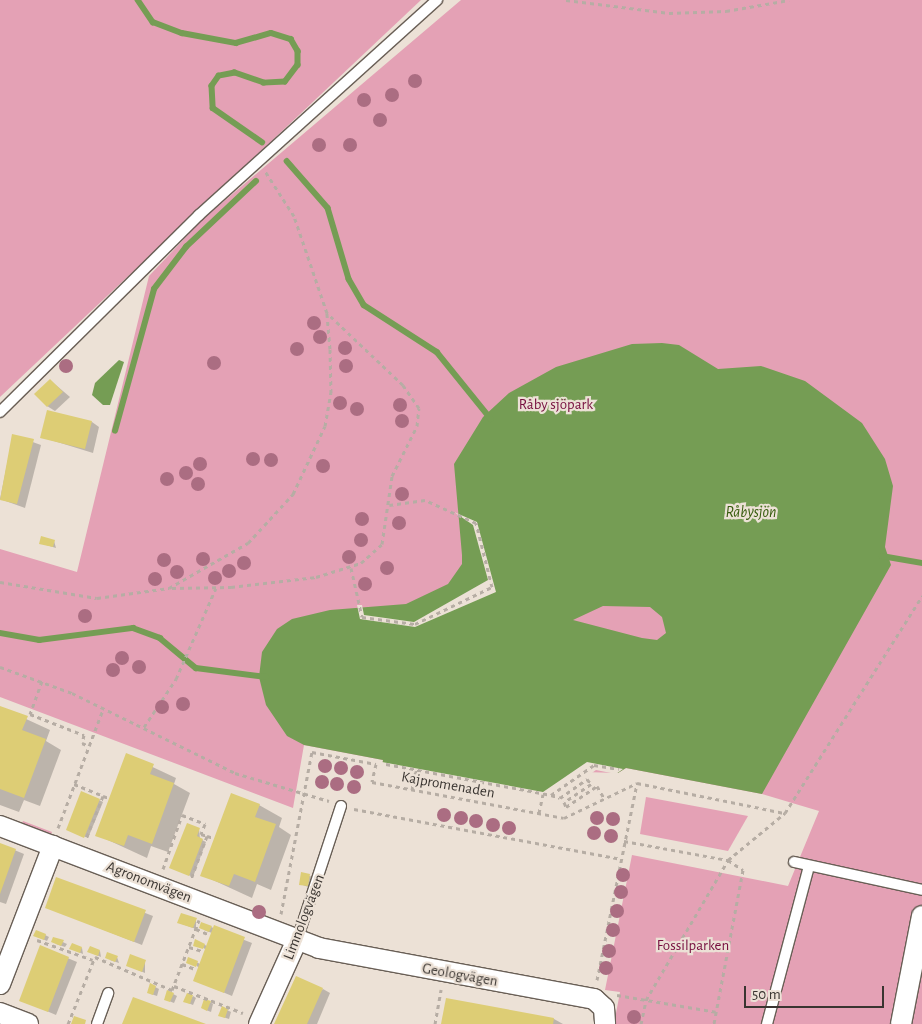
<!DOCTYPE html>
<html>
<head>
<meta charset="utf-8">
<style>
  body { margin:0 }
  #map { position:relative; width:922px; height:1024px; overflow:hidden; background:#ece1d6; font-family:"Alegreya Sans",sans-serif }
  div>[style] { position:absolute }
  .green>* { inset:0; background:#e4a1b5 }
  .water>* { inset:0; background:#759d54 }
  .pier>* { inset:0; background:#ece1d6 }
  .shadow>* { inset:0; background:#0003 }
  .stream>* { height:5.5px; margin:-2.75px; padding:0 2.75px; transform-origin:2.75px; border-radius:2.75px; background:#759d54 }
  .building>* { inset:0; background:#ddcd75 }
  .path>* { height:3px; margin-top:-1.5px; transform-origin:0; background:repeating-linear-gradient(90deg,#b6ada4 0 4px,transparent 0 8px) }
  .roads { filter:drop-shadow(1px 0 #695f56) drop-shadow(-1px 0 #695f56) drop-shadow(0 1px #695f56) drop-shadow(0 -1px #695f56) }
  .lane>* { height:10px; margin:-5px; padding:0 5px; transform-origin:5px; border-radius:5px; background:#fff }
  .street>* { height:20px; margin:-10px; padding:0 10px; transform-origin:10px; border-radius:10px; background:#fff }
  .trees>* { width:14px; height:14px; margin:-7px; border-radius:50%; background:#ab6d82 }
  span { translate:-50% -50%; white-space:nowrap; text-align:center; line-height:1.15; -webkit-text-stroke:4.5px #ece1d6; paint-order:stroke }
  .park-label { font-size:15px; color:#760e3e }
  .street-label { font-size:15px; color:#3a3531 }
  .water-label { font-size:16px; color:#385d0f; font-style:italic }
  .scale { position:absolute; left:744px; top:986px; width:140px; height:22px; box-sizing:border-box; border:2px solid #3a3531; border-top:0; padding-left:6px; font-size:15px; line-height:18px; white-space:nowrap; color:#3a3531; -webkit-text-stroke:4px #ece1d6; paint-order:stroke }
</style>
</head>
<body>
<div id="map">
  <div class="green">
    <div style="clip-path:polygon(0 0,421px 0,0 397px)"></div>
    <div style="clip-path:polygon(461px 0,922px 0,922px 1024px,614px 1024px,620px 992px,605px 990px,632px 855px,788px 886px,819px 811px,762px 794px,626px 768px,618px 773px,382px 766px,383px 760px,304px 745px,293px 808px,0 697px,0 549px,77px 572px,149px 276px,203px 219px)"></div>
    <div style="clip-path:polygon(646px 797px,748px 816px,728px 851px,640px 834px)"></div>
    <div style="clip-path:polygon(23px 821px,52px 832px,50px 837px,21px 826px)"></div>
  </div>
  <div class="water">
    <div style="clip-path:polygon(evenodd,662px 343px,679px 345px,718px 369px,761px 366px,805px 381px,862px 423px,885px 459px,893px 486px,885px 547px,891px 565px,762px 794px,626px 768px,618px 773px,596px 769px,553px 798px,382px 766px,383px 760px,304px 745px,287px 736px,266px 705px,259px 677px,262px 652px,277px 629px,292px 619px,330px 610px,406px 604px,448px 584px,462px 564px,462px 555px,454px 464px,483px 417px,509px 393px,556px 367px,632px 344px,662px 343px,603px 606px,650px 607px,662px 617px,666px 633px,657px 640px,642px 638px,573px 620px,603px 606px)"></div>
    <div style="clip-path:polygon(119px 360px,124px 362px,110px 405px,103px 405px,92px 395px,95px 383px)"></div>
  </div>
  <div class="pier">
    <div style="clip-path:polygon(454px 512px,477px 522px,496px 592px,415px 627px,360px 619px,357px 605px,362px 605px,364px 615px,414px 622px,488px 580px,473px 525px)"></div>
    <div style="clip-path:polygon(382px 762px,543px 792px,587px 762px,623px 769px,616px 774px,596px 770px,553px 801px,381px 768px)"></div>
  </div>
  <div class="shadow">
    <div style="clip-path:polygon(50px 380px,70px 397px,55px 411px,47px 406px)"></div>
    <div style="clip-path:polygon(92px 422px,99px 427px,93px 453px,41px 437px)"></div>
    <div style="clip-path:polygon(13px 435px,41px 445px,25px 508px,0 499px)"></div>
    <div style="clip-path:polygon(54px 541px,56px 548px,40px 543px)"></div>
    <div style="clip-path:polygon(0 707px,50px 730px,46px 741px,61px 750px,40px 806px,24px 800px,19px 812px,0 805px)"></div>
    <div style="clip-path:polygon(127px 755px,176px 778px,174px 784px,190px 793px,168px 852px,151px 846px,147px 858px,97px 835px)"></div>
    <div style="clip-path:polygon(99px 800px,103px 802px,88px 838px,69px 830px)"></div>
    <div style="clip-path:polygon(259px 805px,282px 818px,279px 827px,291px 835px,271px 890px,257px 884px,252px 898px,202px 875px)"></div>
    <div style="clip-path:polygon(199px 829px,200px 839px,206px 842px,193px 877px,174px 869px)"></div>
    <div style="clip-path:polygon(0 844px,24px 854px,6px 904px,0 902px)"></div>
    <div style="clip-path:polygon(302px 874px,313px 877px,311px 888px,300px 884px)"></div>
    <div style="clip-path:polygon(57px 879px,153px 916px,142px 945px,46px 907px)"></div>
    <div style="clip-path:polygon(196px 919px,196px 929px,182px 924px)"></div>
    <div style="clip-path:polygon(211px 927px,252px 943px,232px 996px,194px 980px,199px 968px,189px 958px,200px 964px,206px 950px,196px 941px,207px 946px,212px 933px,204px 930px)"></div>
    <div style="clip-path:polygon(37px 931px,49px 937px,47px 941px,38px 937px)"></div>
    <div style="clip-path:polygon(54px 938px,67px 944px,65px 947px,56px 944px)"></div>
    <div style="clip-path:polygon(41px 947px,77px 962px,56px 1015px,21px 1000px)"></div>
    <div style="clip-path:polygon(82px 948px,83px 954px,74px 950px)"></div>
    <div style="clip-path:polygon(100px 951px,101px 957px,92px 953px)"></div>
    <div style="clip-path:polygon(117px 957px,119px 963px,110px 960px)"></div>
    <div style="clip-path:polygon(145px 961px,145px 973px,131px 967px)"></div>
    <div style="clip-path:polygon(151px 985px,159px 989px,157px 996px,151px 994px)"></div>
    <div style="clip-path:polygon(323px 989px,330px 993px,317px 1024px,276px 1024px)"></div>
    <div style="clip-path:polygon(173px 994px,177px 996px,174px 1003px,169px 1001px)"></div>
    <div style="clip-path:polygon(193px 996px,196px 998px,193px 1005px,188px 1003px)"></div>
    <div style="clip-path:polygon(210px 1002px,213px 1004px,211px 1012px,206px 1010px)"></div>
    <div style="clip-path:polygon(223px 1008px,231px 1012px,229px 1019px,223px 1017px)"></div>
    <div style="clip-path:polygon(554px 1019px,563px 1024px,443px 1024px)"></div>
  </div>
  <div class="stream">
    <div style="left:138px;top:0;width:27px;rotate:56deg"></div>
    <div style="left:153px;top:22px;width:31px;rotate:21deg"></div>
    <div style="left:182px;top:33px;width:55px;rotate:10.5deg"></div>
    <div style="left:236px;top:43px;width:36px;rotate:-16deg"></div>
    <div style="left:271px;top:33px;width:21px;rotate:17deg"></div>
    <div style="left:291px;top:39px;width:14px;rotate:60deg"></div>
    <div style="left:298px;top:51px;width:14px;rotate:90deg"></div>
    <div style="left:298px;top:65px;width:21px;rotate:127deg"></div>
    <div style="left:285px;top:82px;width:21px;rotate:177deg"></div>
    <div style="left:264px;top:83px;width:31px;rotate:-161deg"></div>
    <div style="left:235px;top:73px;width:16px;rotate:169deg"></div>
    <div style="left:219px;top:76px;width:12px;rotate:125deg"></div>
    <div style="left:212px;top:86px;width:22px;rotate:87deg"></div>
    <div style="left:213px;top:108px;width:60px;rotate:34.8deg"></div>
    <div style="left:287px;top:161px;width:62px;rotate:48.9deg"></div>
    <div style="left:328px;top:208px;width:74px;rotate:73.5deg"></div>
    <div style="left:349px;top:279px;width:30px;rotate:60deg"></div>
    <div style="left:364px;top:305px;width:87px;rotate:32.8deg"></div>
    <div style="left:437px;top:352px;width:86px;rotate:51.1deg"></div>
    <div style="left:115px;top:431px;width:147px;rotate:-74.6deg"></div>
    <div style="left:154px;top:289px;width:53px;rotate:-52.7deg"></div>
    <div style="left:186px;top:247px;width:96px;rotate:-43.3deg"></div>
    <div style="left:882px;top:556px;width:41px;rotate:9.9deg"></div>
    <div style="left:0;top:633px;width:40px;rotate:10deg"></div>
    <div style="left:39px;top:640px;width:95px;rotate:-7.3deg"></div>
    <div style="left:133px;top:628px;width:29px;rotate:20deg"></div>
    <div style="left:160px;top:638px;width:47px;rotate:39.8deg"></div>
    <div style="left:196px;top:668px;width:71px;rotate:7.3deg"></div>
  </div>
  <div class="building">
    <div style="clip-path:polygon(50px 379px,63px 392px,47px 407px,34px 394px)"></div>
    <div style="clip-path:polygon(47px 410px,92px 421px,85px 449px,40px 438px)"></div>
    <div style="clip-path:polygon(12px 434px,34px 439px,17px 504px,0 500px)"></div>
    <div style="clip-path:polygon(41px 536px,55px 540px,53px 547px,39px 544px)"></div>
    <div style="clip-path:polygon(0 706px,28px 716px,22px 730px,46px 739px,24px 798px,0 789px)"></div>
    <div style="clip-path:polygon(126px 753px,154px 764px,150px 774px,174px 783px,152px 844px,128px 835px,124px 846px,95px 836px)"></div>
    <div style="clip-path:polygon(81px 791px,100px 799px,84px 838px,66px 830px)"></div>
    <div style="clip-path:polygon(231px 793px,260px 804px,255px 817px,276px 824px,255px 882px,234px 874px,229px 886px,200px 876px)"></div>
    <div style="clip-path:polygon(187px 823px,200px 828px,197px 836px,203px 839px,189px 876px,169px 868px)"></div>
    <div style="clip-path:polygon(0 843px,16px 849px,0 894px)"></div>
    <div style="clip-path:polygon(301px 872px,310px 874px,308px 886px,299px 885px)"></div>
    <div style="clip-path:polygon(56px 877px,146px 910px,134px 942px,45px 908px)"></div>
    <div style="clip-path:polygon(181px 913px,197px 918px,193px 928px,177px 923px)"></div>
    <div style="clip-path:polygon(201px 922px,212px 926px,209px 932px,199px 928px)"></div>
    <div style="clip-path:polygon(214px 925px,245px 937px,224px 993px,193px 981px)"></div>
    <div style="clip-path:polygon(36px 930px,46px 934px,44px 940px,33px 936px)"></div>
    <div style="clip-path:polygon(53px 937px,64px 940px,61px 946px,51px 942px)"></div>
    <div style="clip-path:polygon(195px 939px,205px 944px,203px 949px,193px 946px)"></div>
    <div style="clip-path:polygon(72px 943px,82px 947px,80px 953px,69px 949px)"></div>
    <div style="clip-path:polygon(40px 945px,69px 957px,48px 1012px,19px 1001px)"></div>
    <div style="clip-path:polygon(90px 946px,100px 950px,98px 956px,87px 952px)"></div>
    <div style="clip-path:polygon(107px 952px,118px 956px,115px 962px,105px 958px)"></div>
    <div style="clip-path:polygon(130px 954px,146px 960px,142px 972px,126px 966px)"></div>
    <div style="clip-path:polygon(188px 957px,198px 961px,196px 967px,186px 963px)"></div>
    <div style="clip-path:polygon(296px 976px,323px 988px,307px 1024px,274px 1024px)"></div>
    <div style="clip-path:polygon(150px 983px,156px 986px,153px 995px,147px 993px)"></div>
    <div style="clip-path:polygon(167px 990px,174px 993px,170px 1002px,164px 1000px)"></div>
    <div style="clip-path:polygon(187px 993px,193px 995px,190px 1004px,183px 1002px)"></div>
    <div style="clip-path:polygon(133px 997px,206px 1024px,122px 1024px)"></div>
    <div style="clip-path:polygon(446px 998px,554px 1018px,553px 1024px,441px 1024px)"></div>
    <div style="clip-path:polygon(204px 999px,211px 1001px,207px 1011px,201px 1008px)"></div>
    <div style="clip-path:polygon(222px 1006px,228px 1009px,225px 1018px,218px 1016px)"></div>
    <div style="clip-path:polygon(74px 1016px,86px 1020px,85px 1024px,71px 1024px)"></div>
  </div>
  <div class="path">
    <div style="left:566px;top:0;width:104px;rotate:7.2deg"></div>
    <div style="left:669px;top:13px;width:57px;rotate:-2deg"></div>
    <div style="left:726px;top:11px;width:64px;rotate:-9.9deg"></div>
    <div style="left:351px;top:568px;width:50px;rotate:77.3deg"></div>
    <div style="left:362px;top:617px;width:53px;rotate:7.5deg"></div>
    <div style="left:415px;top:624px;width:85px;rotate:-25.7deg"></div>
    <div style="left:492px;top:587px;width:66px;rotate:-104deg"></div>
    <div style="left:476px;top:523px;width:56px;rotate:-155.7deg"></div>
    <div style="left:425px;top:500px;width:36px;rotate:172deg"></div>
    <div style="left:0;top:582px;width:98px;rotate:9.4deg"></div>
    <div style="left:97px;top:598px;width:73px;rotate:-7.9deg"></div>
    <div style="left:169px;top:588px;width:91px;rotate:-29.7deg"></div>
    <div style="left:248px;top:543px;width:67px;rotate:-47.4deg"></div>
    <div style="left:293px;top:494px;width:75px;rotate:-64.8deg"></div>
    <div style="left:325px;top:426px;width:34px;rotate:-80deg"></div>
    <div style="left:331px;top:393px;width:44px;rotate:-91.3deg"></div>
    <div style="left:330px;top:349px;width:36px;rotate:-95deg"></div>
    <div style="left:327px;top:313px;width:102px;rotate:-108.8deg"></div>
    <div style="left:294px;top:216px;width:54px;rotate:-122.8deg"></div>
    <div style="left:172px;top:588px;width:59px;rotate:-1deg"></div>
    <div style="left:231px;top:587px;width:86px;rotate:-6.7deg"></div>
    <div style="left:316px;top:577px;width:47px;rotate:-17.3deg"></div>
    <div style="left:361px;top:563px;width:28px;rotate:-42deg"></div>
    <div style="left:382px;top:544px;width:69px;rotate:-81.6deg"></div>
    <div style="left:392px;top:476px;width:56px;rotate:-63.4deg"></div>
    <div style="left:417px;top:426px;width:18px;rotate:-84deg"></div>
    <div style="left:419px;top:408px;width:28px;rotate:-125deg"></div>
    <div style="left:403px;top:385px;width:105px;rotate:-136.5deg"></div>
    <div style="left:0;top:667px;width:77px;rotate:19.9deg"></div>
    <div style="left:72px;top:693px;width:182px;rotate:26.1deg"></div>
    <div style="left:235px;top:773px;width:98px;rotate:16.6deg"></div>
    <div style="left:42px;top:681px;width:35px;rotate:110deg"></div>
    <div style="left:30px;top:714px;width:58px;rotate:21.3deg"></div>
    <div style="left:84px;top:735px;width:8px;rotate:104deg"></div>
    <div style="left:82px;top:743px;width:8px;rotate:23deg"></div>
    <div style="left:144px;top:727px;width:58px;rotate:-56.3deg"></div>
    <div style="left:176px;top:679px;width:99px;rotate:-66.3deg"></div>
    <div style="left:386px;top:764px;width:168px;rotate:10.6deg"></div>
    <div style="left:551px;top:795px;width:52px;rotate:-34.9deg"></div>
    <div style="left:594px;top:765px;width:25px;rotate:9deg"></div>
    <div style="left:74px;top:784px;width:31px;rotate:22deg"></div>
    <div style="left:103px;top:796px;width:46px;rotate:111.6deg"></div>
    <div style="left:412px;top:790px;width:21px;rotate:-79deg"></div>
    <div style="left:551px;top:795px;width:9px;rotate:18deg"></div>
    <div style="left:560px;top:798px;width:33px;rotate:-35deg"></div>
    <div style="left:587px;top:779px;width:6px;rotate:51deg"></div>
    <div style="left:591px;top:784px;width:32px;rotate:146deg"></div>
    <div style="left:564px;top:802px;width:5px;rotate:68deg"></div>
    <div style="left:566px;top:807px;width:37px;rotate:-34deg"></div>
    <div style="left:597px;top:786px;width:14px;rotate:60deg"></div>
    <div style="left:103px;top:796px;width:6px;rotate:18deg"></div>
    <div style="left:354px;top:809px;width:272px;rotate:10.6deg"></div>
    <div style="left:539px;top:813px;width:19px;rotate:-78deg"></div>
    <div style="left:58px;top:828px;width:129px;rotate:-69.2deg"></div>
    <div style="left:207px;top:836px;width:7px;rotate:16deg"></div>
    <div style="left:624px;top:841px;width:106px;rotate:10.4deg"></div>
    <div style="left:728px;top:860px;width:18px;rotate:34deg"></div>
    <div style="left:743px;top:870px;width:157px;rotate:100.7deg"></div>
    <div style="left:163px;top:869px;width:57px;rotate:-70.6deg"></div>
    <div style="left:182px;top:815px;width:25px;rotate:21deg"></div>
    <div style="left:205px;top:824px;width:11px;rotate:112deg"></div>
    <div style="left:201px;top:834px;width:6px;rotate:18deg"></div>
    <div style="left:207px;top:836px;width:46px;rotate:110.4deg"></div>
    <div style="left:281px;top:914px;width:165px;rotate:-79.2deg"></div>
    <div style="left:312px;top:752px;width:65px;rotate:10.6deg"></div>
    <div style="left:376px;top:764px;width:18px;rotate:103deg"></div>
    <div style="left:372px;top:782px;width:195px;rotate:10.6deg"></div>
    <div style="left:564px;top:818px;width:81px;rotate:-25.6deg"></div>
    <div style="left:196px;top:929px;width:13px;rotate:23deg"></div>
    <div style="left:37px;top:940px;width:59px;rotate:19.7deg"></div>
    <div style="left:189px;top:947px;width:14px;rotate:17deg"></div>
    <div style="left:182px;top:964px;width:14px;rotate:21deg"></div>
    <div style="left:597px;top:980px;width:201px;rotate:-78.5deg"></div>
    <div style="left:637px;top:783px;width:150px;rotate:11.5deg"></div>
    <div style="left:174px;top:986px;width:74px;rotate:21.4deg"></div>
    <div style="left:617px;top:995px;width:100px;rotate:9.7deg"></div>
    <div style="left:68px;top:1024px;width:72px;rotate:-68.1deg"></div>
    <div style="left:95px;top:957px;width:84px;rotate:23.2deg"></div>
    <div style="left:172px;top:990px;width:75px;rotate:-68.9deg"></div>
    <div style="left:435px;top:1024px;width:35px;rotate:-80deg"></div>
    <div style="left:641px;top:1024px;width:25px;rotate:-78deg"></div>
    <div style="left:646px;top:1000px;width:162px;rotate:-59.6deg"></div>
    <div style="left:728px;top:860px;width:74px;rotate:-39.5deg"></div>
    <div style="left:785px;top:813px;width:257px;rotate:-57.7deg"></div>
  </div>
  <div class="roads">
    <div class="lane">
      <div style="left:0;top:412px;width:280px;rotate:-44.7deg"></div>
      <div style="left:199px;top:215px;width:321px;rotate:-42.1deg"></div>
      <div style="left:794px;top:862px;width:131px;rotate:12.3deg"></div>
      <div style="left:297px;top:940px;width:141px;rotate:-71.8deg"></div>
      <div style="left:97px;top:1024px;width:33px;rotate:-70deg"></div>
      <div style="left:767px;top:1024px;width:163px;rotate:-75.1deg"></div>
    </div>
    <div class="street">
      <div style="left:0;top:826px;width:342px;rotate:20.9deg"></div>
      <div style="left:319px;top:948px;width:280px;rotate:10.5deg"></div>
      <div style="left:594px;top:999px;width:13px;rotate:42deg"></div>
      <div style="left:604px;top:1008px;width:16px;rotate:86deg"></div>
      <div style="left:0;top:984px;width:148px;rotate:-69deg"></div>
      <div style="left:0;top:1013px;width:30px;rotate:21deg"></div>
      <div style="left:259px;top:1024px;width:92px;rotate:-65.7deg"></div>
      <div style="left:901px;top:1024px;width:110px;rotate:-79deg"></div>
    </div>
  </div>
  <div class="trees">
    <div style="left:415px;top:81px"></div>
    <div style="left:392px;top:95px"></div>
    <div style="left:364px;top:100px"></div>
    <div style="left:380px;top:120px"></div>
    <div style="left:319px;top:145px"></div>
    <div style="left:350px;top:145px"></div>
    <div style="left:314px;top:323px"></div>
    <div style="left:320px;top:337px"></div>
    <div style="left:345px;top:348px"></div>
    <div style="left:297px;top:349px"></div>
    <div style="left:214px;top:363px"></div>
    <div style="left:66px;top:366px"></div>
    <div style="left:346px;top:366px"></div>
    <div style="left:340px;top:403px"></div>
    <div style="left:400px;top:405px"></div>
    <div style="left:357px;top:409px"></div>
    <div style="left:402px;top:421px"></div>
    <div style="left:253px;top:459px"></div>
    <div style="left:271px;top:460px"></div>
    <div style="left:200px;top:464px"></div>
    <div style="left:323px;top:466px"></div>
    <div style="left:186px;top:473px"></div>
    <div style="left:167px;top:479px"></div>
    <div style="left:198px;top:484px"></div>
    <div style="left:402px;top:494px"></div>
    <div style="left:362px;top:519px"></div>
    <div style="left:399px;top:523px"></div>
    <div style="left:361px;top:540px"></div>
    <div style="left:349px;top:557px"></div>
    <div style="left:203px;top:559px"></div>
    <div style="left:164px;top:560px"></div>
    <div style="left:244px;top:563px"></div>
    <div style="left:387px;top:568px"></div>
    <div style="left:229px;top:571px"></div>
    <div style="left:177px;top:572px"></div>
    <div style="left:215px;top:578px"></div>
    <div style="left:155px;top:579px"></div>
    <div style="left:365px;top:584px"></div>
    <div style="left:85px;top:616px"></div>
    <div style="left:122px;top:658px"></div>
    <div style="left:139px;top:667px"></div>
    <div style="left:113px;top:670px"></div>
    <div style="left:183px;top:704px"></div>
    <div style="left:162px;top:707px"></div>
    <div style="left:325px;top:766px"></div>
    <div style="left:341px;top:768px"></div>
    <div style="left:357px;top:772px"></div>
    <div style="left:322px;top:782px"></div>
    <div style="left:337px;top:784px"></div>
    <div style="left:354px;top:787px"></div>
    <div style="left:444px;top:815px"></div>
    <div style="left:461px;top:818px"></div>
    <div style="left:597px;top:818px"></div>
    <div style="left:613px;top:819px"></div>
    <div style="left:476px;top:821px"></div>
    <div style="left:493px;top:825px"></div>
    <div style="left:509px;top:828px"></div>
    <div style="left:594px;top:833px"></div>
    <div style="left:611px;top:836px"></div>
    <div style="left:623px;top:875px"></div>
    <div style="left:621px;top:892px"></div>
    <div style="left:617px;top:911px"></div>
    <div style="left:259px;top:912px"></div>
    <div style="left:613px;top:930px"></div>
    <div style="left:609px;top:951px"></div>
    <div style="left:606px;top:968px"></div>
    <div style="left:634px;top:1017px"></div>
  </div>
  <div class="park-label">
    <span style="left:556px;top:405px">Råby sjöpark</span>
    <span style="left:693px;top:946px">Fossilparken</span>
  </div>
  <div class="street-label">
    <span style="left:448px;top:785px;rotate:10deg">Kajpromenaden</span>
    <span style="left:149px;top:882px;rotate:21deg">Agronomvägen</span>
    <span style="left:304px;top:917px;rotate:-69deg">Limnologvägen</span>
    <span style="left:460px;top:975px;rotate:10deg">Geologvägen</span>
  </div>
  <div class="water-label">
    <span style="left:751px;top:512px">Råbysjön</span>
  </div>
  <div class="scale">50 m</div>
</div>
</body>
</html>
